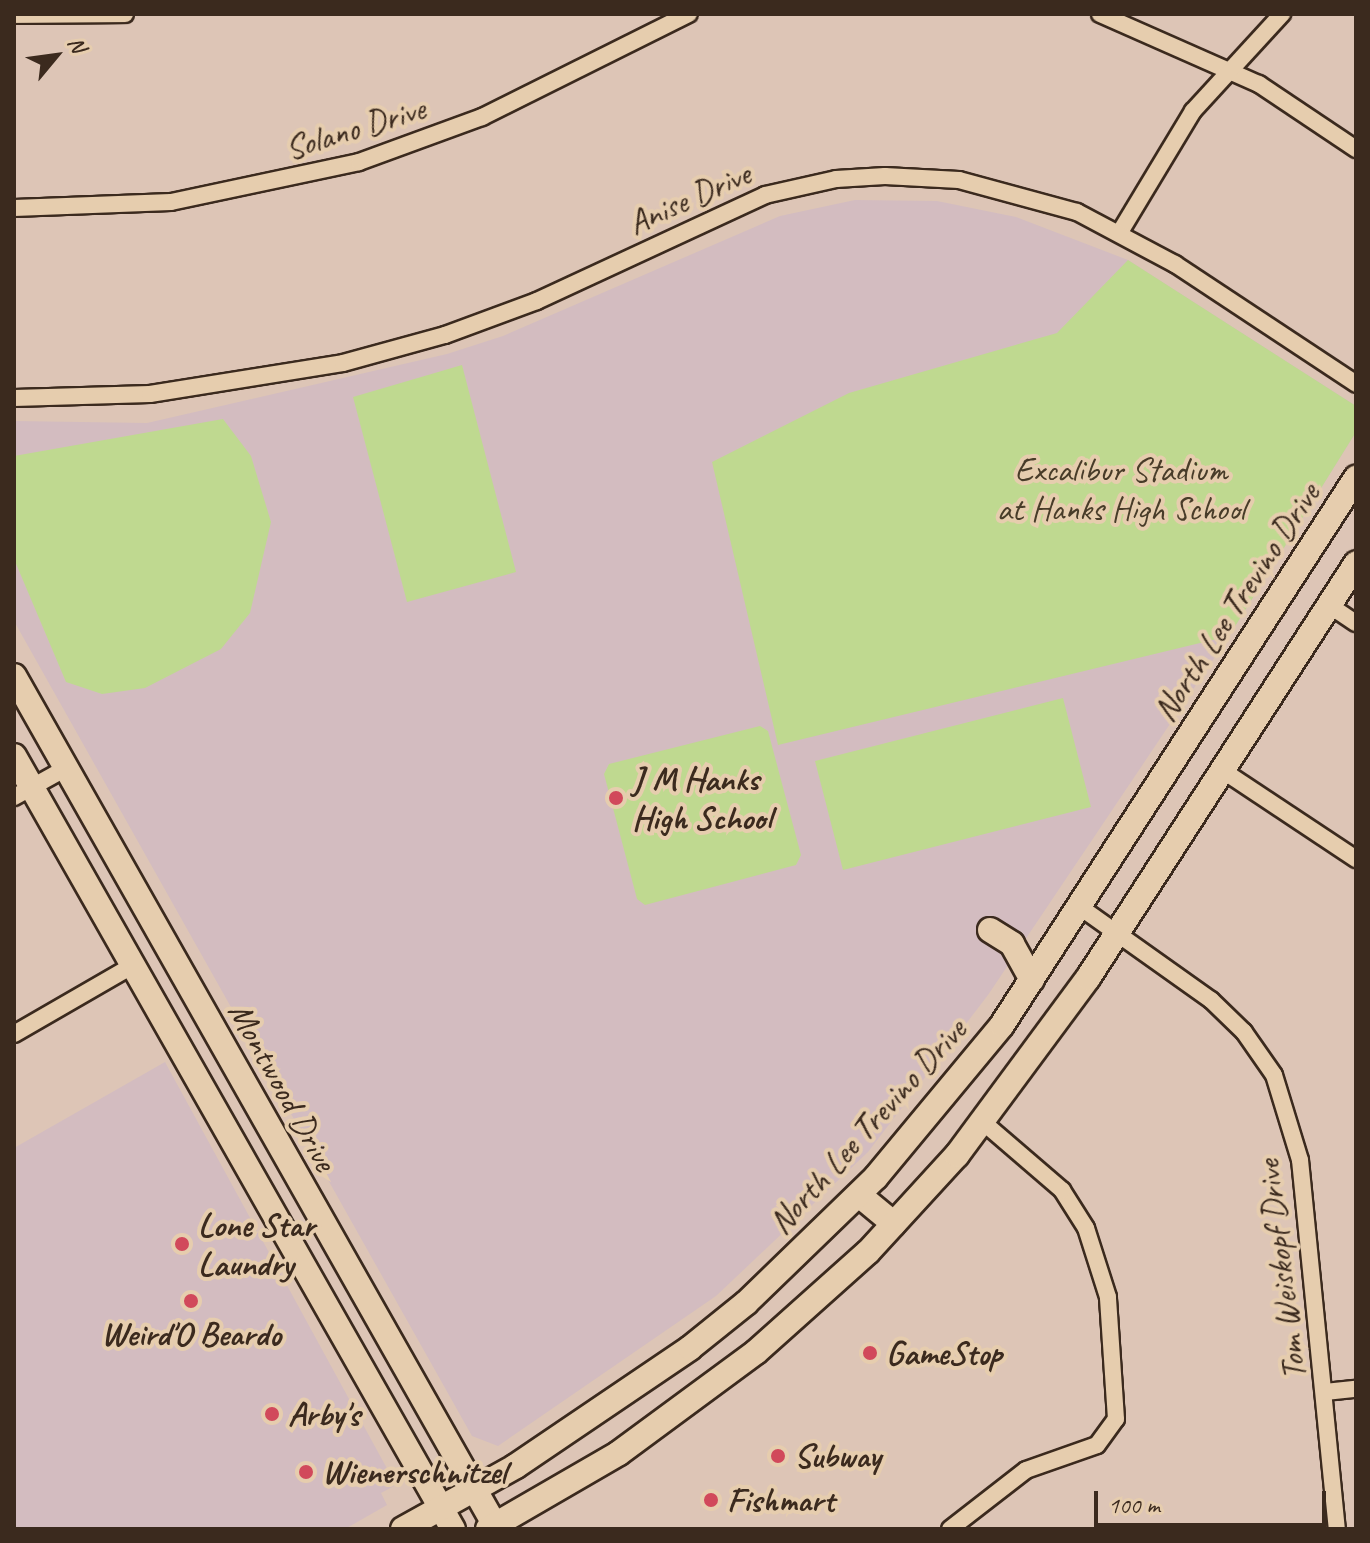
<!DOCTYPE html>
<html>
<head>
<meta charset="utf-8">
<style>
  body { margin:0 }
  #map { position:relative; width:1370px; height:1543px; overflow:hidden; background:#ddc5b6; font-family:Caveat,sans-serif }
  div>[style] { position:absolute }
  .built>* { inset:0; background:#d3bcc0 }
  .green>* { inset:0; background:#bfd990 }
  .roads { filter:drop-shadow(2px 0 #3b2a1e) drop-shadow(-2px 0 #3b2a1e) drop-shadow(0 2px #3b2a1e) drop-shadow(0 -2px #3b2a1e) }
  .minor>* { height:16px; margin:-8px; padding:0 8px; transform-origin:8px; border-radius:8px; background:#e6cdae }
  .secondary>* { height:24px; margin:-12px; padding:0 12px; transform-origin:12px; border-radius:12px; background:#e6cdae }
  .dots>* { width:22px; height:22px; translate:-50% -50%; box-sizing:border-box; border:4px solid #e6cdae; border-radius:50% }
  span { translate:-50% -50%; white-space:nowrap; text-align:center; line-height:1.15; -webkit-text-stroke:8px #e6cdae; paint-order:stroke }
  .street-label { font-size:34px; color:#3b2a1e }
  .park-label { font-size:34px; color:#483c29 }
  .poi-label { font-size:34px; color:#3b2a1e; font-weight:700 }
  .left { translate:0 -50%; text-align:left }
  .frame { position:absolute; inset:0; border:16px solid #3b2a1e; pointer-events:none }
  .north { position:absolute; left:16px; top:16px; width:80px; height:80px; -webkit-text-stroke:6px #e6cdae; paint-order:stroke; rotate:61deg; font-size:22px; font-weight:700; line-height:32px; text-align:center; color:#3b2a1e }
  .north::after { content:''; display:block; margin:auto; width:28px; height:36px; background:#3b2a1e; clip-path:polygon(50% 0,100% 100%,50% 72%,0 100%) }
  .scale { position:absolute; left:1094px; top:1491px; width:232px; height:36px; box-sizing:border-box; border:4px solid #3b2a1e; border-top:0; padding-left:10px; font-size:24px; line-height:28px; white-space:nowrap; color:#3b2a1e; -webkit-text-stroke:6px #e6cdae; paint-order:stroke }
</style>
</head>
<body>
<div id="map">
  <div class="built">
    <div style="clip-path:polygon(855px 200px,937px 201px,1016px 217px,1128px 260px,1356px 406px,1356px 432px,1229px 636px,988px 995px,868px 1152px,716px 1296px,498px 1446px,472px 1436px,14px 621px,14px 421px,147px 423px,447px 354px,503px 336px,780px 216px)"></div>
    <div style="clip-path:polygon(165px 1062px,396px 1485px,381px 1493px,387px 1505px,345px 1529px,14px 1529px,14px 1148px)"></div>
  </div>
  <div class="green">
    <div style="clip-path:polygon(1128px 260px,1356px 406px,1356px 432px,1229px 636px,778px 745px,712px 462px,849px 393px,1057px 333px)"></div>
    <div style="clip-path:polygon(462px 365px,516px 572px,407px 602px,353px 397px)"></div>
    <div style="clip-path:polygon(223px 419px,251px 456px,271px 522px,250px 613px,221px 649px,145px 688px,102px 694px,66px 682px,14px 559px,14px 456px)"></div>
    <div style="clip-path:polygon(1063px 698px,1091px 807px,843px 870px,815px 761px)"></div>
    <div style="clip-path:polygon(760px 726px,768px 731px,801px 855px,796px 865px,645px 905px,637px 899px,604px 774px,609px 764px)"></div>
  </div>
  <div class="roads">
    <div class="minor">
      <div style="left:1100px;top:14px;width:174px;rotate:23.8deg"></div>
      <div style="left:1259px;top:84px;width:117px;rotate:33.8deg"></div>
      <div style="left:14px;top:15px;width:111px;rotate:-0.5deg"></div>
      <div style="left:14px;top:208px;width:157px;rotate:-2.2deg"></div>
      <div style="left:171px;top:202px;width:192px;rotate:-12deg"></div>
      <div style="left:359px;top:162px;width:131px;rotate:-20.1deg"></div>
      <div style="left:482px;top:117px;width:231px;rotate:-26.5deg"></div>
      <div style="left:1120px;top:232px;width:141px;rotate:-58.9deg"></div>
      <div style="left:1193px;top:111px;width:132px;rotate:-47.5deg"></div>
      <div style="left:14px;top:398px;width:136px;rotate:-1.7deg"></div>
      <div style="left:150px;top:394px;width:195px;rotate:-9.1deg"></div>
      <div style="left:343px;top:363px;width:106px;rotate:-15.4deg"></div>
      <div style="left:445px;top:335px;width:98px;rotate:-20.3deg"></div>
      <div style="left:537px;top:301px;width:251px;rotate:-24.9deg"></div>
      <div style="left:765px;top:195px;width:73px;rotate:-12.7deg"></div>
      <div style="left:836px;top:179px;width:49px;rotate:-3.5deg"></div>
      <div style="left:885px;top:176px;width:74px;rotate:3.1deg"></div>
      <div style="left:959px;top:180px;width:122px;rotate:15.2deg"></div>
      <div style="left:1077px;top:212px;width:111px;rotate:28deg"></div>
      <div style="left:1175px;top:264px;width:217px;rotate:33.5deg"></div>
      <div style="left:1329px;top:605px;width:32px;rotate:34deg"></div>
      <div style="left:1222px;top:770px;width:161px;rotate:33.6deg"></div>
      <div style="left:14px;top:797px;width:60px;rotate:-29.1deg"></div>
      <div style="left:1080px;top:907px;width:161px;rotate:35.4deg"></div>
      <div style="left:1211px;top:1000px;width:46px;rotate:44.1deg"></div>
      <div style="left:1244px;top:1032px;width:52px;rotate:55.1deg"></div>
      <div style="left:1274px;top:1075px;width:89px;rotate:73deg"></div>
      <div style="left:1300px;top:1160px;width:371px;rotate:84.3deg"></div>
      <div style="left:14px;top:1034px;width:136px;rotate:-30deg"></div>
      <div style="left:1325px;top:1392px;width:31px;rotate:-6deg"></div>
      <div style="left:950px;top:1529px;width:96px;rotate:-37.8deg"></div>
      <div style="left:1026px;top:1470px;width:75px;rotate:-19.4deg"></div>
      <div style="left:1097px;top:1445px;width:32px;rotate:-54deg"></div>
      <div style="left:1116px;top:1419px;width:122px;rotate:-93.8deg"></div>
      <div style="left:1108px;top:1297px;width:72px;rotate:-107.7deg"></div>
      <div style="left:1086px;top:1228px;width:45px;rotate:-122.3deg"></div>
      <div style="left:1062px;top:1190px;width:104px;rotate:-139.3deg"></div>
    </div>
    <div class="secondary">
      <div style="left:14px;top:676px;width:980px;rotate:60.48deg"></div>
      <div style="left:14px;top:756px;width:889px;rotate:60.41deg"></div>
      <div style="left:990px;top:930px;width:26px;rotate:32deg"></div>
      <div style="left:1012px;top:944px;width:41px;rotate:60.9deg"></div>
      <div style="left:859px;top:1195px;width:45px;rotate:39.6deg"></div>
      <div style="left:403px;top:1529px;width:129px;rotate:-29.1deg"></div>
      <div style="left:516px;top:1466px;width:210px;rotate:-34.1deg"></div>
      <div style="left:690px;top:1348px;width:72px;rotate:-38.8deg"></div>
      <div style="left:746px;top:1303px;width:181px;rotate:-44.1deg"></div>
      <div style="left:876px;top:1177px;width:197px;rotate:-50.3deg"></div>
      <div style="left:1002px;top:1025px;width:652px;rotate:-57.09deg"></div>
      <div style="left:488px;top:1529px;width:151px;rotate:-30.1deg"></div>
      <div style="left:619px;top:1453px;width:170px;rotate:-36.4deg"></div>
      <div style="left:756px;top:1352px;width:150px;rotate:-41.8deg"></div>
      <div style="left:868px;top:1252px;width:132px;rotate:-47.5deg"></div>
      <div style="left:957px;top:1155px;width:220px;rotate:-53.5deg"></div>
      <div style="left:1088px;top:978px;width:494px;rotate:-57.1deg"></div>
    </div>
  </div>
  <div class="dots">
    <div style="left:616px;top:798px;background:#d1495b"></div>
    <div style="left:182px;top:1244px;background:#d1495b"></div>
    <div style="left:191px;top:1301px;background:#d1495b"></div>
    <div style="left:870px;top:1353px;background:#d1495b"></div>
    <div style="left:272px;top:1414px;background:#d1495b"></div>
    <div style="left:778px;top:1456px;background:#d1495b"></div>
    <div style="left:306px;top:1472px;background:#d1495b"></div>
    <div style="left:711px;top:1500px;background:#d1495b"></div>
  </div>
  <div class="street-label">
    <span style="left:355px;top:128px;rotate:-17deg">Solano Drive</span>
    <span style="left:689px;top:198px;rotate:-24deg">Anise Drive</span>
    <span style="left:1236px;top:602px;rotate:-57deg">North Lee Trevino Drive</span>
    <span style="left:283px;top:1086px;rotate:61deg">Montwood Drive</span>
    <span style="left:867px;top:1126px;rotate:-48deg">North Lee Trevino Drive</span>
    <span style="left:1281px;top:1270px;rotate:-97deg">Tom Weiskopf Drive</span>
  </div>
  <div class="park-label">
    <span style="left:1121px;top:489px">Excalibur Stadium<br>at Hanks High School</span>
  </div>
  <div class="poi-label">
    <span class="left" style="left:632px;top:798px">J M Hanks<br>High School</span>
    <span class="left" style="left:198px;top:1244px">Lone Star<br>Laundry</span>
    <span style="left:191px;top:1334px">Weird'O Beardo</span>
    <span class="left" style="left:886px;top:1353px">GameStop</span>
    <span class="left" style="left:288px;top:1414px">Arby's</span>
    <span class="left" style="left:794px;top:1456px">Subway</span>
    <span class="left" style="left:322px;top:1472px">Wienerschnitzel</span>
    <span class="left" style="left:727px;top:1500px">Fishmart</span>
  </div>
  <div class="frame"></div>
  <div class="north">N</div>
  <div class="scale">100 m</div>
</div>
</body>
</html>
